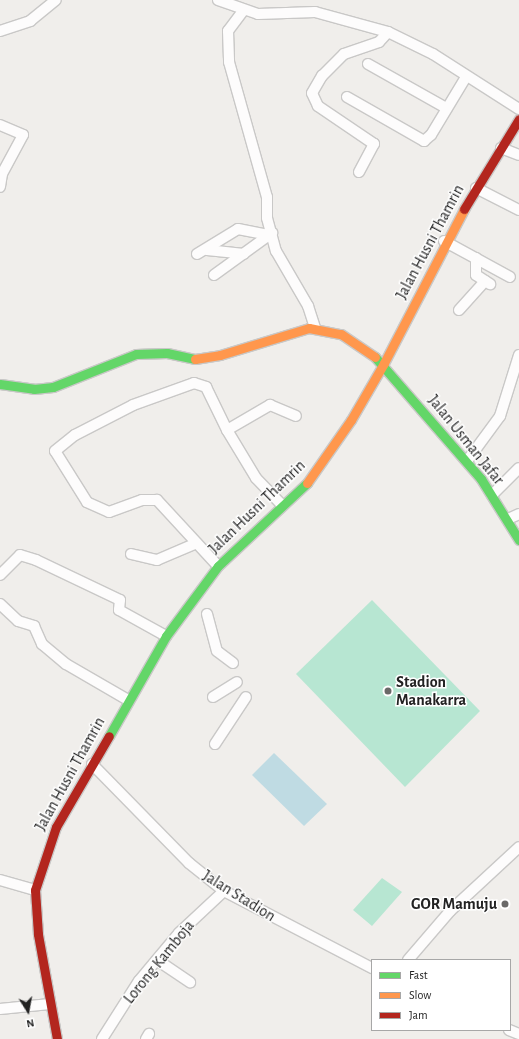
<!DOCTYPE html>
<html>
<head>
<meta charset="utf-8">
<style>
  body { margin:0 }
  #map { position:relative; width:519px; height:1039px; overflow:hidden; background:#f0eeeb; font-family:"Alegreya Sans",sans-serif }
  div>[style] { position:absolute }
  .pitch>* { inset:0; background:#b7e6d2 }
  .water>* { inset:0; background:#bfdbe3 }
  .roads { filter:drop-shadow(1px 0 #c9c8c7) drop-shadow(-1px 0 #c9c8c7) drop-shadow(0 1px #c9c8c7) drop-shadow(0 -1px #c9c8c7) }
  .street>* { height:10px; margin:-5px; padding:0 5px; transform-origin:5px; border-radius:5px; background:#fdfcfc }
  .fast>* { height:9px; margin:-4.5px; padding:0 4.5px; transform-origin:4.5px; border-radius:4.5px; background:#63d668 }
  .slow>* { height:9px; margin:-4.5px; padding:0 4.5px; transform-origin:4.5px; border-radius:4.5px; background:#ff974d }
  .jam>* { height:9px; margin:-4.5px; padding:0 4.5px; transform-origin:4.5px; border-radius:4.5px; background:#b3261e }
  .dots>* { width:11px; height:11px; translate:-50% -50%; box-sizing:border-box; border:2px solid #fff; border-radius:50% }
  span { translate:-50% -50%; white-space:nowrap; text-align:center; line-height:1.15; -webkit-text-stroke:3px #fff; paint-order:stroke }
  .street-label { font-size:16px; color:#222 }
  .poi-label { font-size:16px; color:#222; font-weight:700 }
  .left { translate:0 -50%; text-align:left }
  .right { translate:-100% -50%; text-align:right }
  .legend { position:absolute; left:371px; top:959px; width:140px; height:72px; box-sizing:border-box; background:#fff; border:1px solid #a7a7a7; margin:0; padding:5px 7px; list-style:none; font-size:12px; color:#222 }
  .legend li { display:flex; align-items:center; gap:8px; height:20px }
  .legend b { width:20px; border:1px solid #a7a7a7 }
  .north { position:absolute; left:8px; top:991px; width:40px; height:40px; -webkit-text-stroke:3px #fff; paint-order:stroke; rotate:169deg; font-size:11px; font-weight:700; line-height:16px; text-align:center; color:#222 }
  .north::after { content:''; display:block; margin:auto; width:14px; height:18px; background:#222; clip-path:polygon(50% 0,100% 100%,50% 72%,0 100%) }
</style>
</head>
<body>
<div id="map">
  <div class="pitch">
    <div style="clip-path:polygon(372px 600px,480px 711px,405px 787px,296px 674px)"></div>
    <div style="clip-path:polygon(382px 878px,402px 892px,372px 926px,353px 910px)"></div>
  </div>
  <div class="water">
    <div style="clip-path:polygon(274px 753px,327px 804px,304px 826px,252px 775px)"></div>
  </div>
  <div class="roads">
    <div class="street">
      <div style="left:218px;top:0;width:42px;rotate:19.3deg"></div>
      <div style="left:258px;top:14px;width:57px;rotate:-2deg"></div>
      <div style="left:315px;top:12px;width:76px;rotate:15.3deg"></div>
      <div style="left:388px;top:32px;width:50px;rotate:26.1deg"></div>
      <div style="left:433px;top:54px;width:102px;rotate:32.6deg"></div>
      <div style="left:243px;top:11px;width:25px;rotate:127deg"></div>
      <div style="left:228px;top:31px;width:31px;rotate:88deg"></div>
      <div style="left:229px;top:62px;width:140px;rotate:74.3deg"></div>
      <div style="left:267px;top:197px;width:21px;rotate:90deg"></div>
      <div style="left:267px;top:218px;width:34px;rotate:75deg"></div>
      <div style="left:276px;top:251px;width:64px;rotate:59.8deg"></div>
      <div style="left:308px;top:306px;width:22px;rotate:72deg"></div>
      <div style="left:0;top:31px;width:32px;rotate:-18deg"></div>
      <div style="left:30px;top:21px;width:33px;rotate:-39deg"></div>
      <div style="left:368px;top:64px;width:90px;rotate:29.4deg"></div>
      <div style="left:347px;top:97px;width:89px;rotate:29.7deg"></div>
      <div style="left:424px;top:141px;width:9px;rotate:-41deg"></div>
      <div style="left:431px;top:135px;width:68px;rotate:-58.9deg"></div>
      <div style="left:0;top:125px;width:25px;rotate:23deg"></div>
      <div style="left:23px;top:135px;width:44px;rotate:118.3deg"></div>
      <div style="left:2px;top:174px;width:13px;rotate:99deg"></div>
      <div style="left:501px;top:148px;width:19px;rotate:21deg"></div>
      <div style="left:359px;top:172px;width:32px;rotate:-62deg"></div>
      <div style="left:374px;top:144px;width:68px;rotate:-145.8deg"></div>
      <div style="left:318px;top:106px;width:14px;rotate:-115deg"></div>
      <div style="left:312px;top:93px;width:20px;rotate:-60deg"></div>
      <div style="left:322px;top:76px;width:31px;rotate:-45deg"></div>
      <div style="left:344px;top:54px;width:37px;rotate:-19deg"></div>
      <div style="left:379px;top:42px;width:13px;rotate:-48deg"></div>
      <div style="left:476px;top:188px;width:48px;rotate:27.1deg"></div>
      <div style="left:444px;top:241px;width:75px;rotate:28.6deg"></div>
      <div style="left:207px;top:250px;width:37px;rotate:6deg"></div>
      <div style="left:197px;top:254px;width:48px;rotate:-31.4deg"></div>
      <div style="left:238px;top:229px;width:32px;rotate:11deg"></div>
      <div style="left:476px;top:258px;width:17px;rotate:90deg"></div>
      <div style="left:476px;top:275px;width:17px;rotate:33deg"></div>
      <div style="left:214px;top:275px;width:72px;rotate:-35.9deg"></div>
      <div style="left:459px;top:310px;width:39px;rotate:-48deg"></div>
      <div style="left:467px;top:461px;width:56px;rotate:-53.7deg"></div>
      <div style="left:500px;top:416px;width:64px;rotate:-72.7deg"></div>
      <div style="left:492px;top:495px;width:38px;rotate:-45deg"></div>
      <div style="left:281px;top:504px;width:36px;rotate:-134deg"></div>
      <div style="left:256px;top:478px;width:56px;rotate:-121.1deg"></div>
      <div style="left:227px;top:430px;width:50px;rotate:-30.2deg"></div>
      <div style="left:270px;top:405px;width:28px;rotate:23deg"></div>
      <div style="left:508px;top:519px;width:12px;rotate:-24deg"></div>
      <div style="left:131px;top:554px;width:27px;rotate:13deg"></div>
      <div style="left:157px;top:560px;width:43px;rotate:-23deg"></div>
      <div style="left:218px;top:566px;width:90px;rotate:-132.7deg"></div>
      <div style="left:157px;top:500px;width:15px;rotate:180deg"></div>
      <div style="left:142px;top:500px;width:35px;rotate:160deg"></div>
      <div style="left:109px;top:512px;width:24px;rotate:-156deg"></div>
      <div style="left:87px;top:502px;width:60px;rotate:-122.1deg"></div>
      <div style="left:55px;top:451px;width:26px;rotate:-39deg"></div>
      <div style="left:75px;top:435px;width:65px;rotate:-27.3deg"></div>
      <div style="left:133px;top:405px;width:65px;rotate:-19.8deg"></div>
      <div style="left:194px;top:383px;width:13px;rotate:18deg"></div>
      <div style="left:206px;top:387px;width:48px;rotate:64deg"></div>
      <div style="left:0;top:575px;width:28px;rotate:-45deg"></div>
      <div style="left:20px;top:555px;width:17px;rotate:17deg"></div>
      <div style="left:36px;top:560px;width:93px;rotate:25.5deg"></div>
      <div style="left:120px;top:600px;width:10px;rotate:96deg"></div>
      <div style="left:119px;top:610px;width:54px;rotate:29deg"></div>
      <div style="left:0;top:604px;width:25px;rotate:43deg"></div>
      <div style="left:18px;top:621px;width:17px;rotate:17deg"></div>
      <div style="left:34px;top:626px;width:20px;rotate:66deg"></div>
      <div style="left:42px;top:644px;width:31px;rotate:40deg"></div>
      <div style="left:66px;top:664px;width:72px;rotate:30.1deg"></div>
      <div style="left:207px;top:614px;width:38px;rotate:75deg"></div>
      <div style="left:217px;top:651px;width:20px;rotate:37deg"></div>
      <div style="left:213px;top:697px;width:28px;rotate:-32deg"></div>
      <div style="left:215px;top:744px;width:56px;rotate:-56.6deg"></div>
      <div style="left:92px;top:764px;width:139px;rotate:45.6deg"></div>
      <div style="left:189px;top:863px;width:45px;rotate:38.7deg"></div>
      <div style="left:224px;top:891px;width:167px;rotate:27.5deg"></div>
      <div style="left:0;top:880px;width:36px;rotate:16deg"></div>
      <div style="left:157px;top:960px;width:40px;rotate:34deg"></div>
      <div style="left:408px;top:960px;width:65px;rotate:-49.4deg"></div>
      <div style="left:450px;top:911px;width:94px;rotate:-42.8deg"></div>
      <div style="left:0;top:1009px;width:50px;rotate:-5.7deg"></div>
      <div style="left:509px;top:1030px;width:11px;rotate:22deg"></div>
      <div style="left:102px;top:1039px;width:69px;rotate:-57.5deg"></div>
      <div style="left:139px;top:981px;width:62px;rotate:-50.2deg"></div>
      <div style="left:179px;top:933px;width:62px;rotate:-43deg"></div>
      <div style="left:146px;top:1039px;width:6px;rotate:-59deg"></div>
    </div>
    <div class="fast">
      <div style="left:375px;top:357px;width:162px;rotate:49deg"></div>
      <div style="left:481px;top:479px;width:72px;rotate:58.1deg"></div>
      <div style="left:0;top:384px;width:34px;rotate:8deg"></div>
      <div style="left:34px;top:389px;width:19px;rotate:-6deg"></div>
      <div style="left:53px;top:387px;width:89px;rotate:-21.7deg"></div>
      <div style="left:136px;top:354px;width:31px;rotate:-2deg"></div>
      <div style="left:167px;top:353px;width:29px;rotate:12deg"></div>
      <div style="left:109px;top:736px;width:115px;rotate:-60.3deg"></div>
      <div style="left:166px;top:636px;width:87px;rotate:-53.4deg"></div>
      <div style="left:218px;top:566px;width:122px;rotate:-43deg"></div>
    </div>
    <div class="slow">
      <div style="left:195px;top:359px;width:25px;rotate:-9deg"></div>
      <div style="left:220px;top:355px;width:93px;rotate:-16.9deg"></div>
      <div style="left:309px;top:328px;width:33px;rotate:11deg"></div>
      <div style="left:341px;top:334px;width:41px;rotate:34.1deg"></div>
      <div style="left:307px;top:483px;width:77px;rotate:-55.1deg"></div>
      <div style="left:351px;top:420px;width:66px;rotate:-59.9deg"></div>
      <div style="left:384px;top:363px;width:174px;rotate:-62.5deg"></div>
    </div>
    <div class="jam">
      <div style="left:464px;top:209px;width:105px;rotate:-58.6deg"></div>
      <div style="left:57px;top:1039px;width:107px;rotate:-100.3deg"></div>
      <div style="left:38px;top:934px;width:44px;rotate:-93.9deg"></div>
      <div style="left:35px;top:890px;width:66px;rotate:-71.6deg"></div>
      <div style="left:56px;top:827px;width:105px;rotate:-59.8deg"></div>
    </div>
  </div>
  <div class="dots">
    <div style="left:388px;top:691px;background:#6a6968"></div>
    <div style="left:505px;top:904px;background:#6a6968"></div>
  </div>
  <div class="street-label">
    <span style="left:430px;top:242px;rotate:-62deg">Jalan Husni Thamrin</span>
    <span style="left:466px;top:440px;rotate:51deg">Jalan Usman Jafar</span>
    <span style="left:257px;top:507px;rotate:-44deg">Jalan Husni Thamrin</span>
    <span style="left:70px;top:774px;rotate:-61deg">Jalan Husni Thamrin</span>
    <span style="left:239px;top:896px;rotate:32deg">Jalan Stadion</span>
    <span style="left:159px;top:962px;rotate:-51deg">Lorong Kamboja</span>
  </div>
  <div class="poi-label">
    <span class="left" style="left:396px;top:691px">Stadion<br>Manakarra</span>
    <span class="right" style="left:497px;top:904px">GOR Mamuju</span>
  </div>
  <ul class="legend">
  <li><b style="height:5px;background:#63d668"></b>Fast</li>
  <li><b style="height:5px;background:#ff974d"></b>Slow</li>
  <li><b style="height:5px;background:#b3261e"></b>Jam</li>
  </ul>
  <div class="north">N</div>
</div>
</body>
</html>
